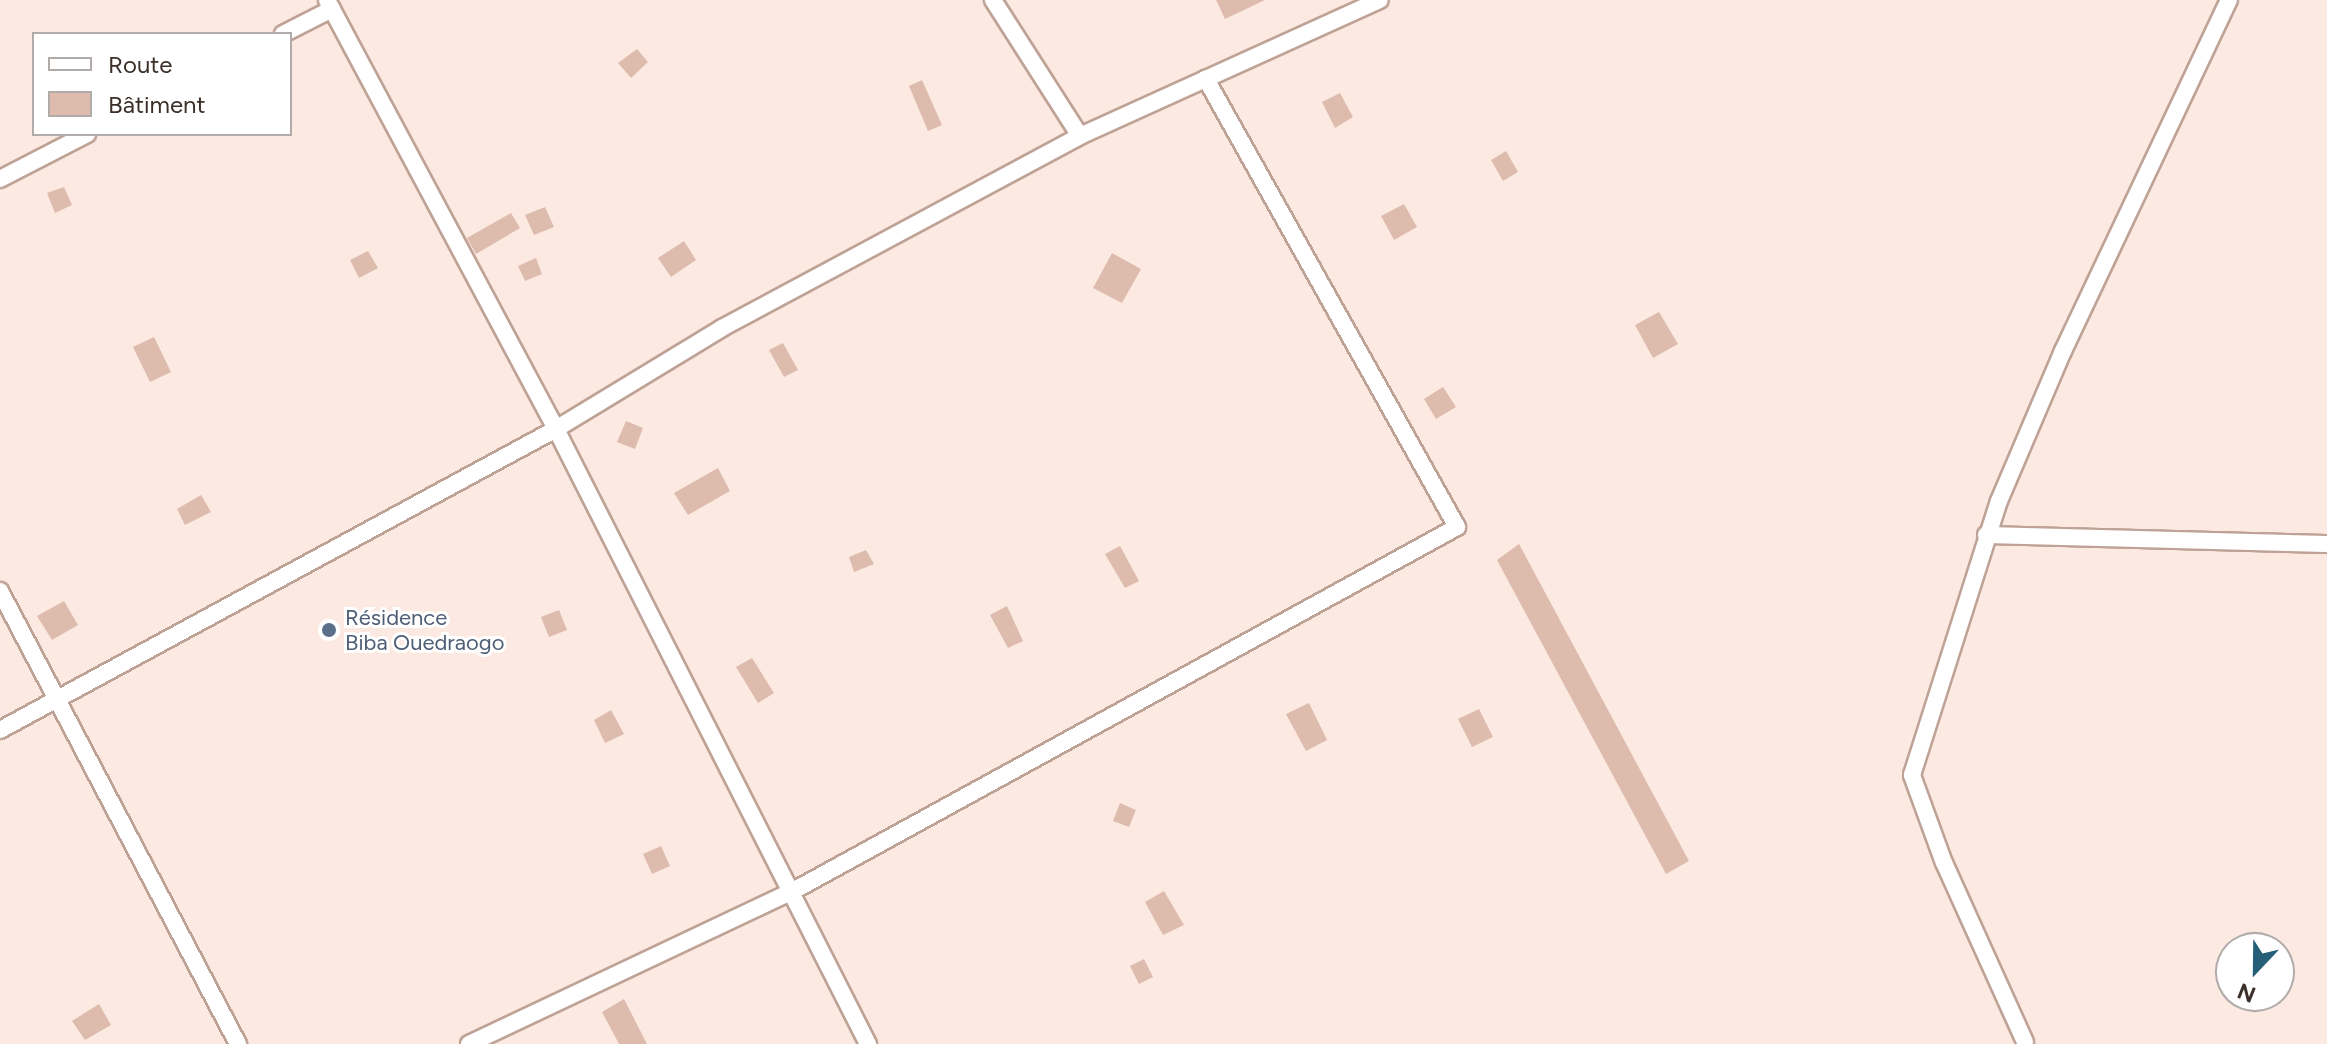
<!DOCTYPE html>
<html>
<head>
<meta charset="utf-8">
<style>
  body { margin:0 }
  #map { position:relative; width:2327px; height:1044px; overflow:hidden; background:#fceae2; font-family:Figtree,sans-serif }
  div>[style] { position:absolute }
  .building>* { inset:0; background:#ddbbad }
  .roads { filter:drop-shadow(2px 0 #bfa296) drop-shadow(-2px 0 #bfa296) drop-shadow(0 2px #bfa296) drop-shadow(0 -2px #bfa296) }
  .minor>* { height:16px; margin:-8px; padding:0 8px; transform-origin:8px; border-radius:8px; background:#fff }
  .dots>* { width:22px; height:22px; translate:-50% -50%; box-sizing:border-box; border:4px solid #fff; border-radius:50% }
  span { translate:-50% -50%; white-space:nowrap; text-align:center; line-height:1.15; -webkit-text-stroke:6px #fff; paint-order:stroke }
  .service-label { font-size:22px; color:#4e5e75 }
  .left { translate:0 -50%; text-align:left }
  .legend { position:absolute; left:32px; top:32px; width:260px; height:104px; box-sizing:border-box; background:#fff; border:2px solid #b1acaa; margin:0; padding:10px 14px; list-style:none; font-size:24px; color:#3b2f2a }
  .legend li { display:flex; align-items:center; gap:16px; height:40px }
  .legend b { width:40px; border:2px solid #b1acaa }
  .north { position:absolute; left:2215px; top:932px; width:80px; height:80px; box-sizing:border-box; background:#fff; border:2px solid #b1acaa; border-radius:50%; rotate:202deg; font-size:22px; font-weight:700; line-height:32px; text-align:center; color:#3b2f2a }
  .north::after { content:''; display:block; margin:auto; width:28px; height:36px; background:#245f77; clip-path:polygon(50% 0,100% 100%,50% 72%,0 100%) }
</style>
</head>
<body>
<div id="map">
  <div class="building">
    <div style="clip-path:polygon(1216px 0,1265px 0,1225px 19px)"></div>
    <div style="clip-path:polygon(637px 49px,648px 62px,631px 78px,618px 63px)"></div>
    <div style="clip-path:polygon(922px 80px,942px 125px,928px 131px,909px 86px)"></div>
    <div style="clip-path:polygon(1340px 93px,1353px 117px,1335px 128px,1322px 102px)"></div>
    <div style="clip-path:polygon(1506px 151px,1518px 172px,1503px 181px,1491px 160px)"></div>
    <div style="clip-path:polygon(64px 187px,72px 205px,55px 213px,47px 193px)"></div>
    <div style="clip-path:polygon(1404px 204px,1417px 227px,1394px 240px,1381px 216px)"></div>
    <div style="clip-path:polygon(545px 207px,554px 227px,534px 235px,525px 215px)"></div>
    <div style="clip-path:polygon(511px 213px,520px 228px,476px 254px,467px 238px)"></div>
    <div style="clip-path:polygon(684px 241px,696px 260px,671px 277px,658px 258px)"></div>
    <div style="clip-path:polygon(368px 251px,378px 268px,359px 278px,350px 260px)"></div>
    <div style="clip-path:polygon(1112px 253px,1141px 269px,1122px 303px,1093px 288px)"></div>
    <div style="clip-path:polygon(536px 258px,542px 274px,525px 281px,518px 266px)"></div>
    <div style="clip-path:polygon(1659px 312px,1678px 344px,1653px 358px,1635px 325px)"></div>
    <div style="clip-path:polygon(154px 337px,171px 372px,150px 382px,133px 347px)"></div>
    <div style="clip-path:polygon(783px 343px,798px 370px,784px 377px,769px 350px)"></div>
    <div style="clip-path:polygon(1443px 387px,1456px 407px,1436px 419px,1424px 399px)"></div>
    <div style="clip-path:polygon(626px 421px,643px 428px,635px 449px,617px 442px)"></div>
    <div style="clip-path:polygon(718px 468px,730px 491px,688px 515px,674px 493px)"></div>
    <div style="clip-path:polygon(201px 495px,211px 512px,185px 525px,177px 509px)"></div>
    <div style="clip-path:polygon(1519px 544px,1689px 861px,1666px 874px,1497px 560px)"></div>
    <div style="clip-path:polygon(1120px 546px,1139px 581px,1125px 588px,1105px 554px)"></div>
    <div style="clip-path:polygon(866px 550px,874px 564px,854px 572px,849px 557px)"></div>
    <div style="clip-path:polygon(64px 601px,78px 625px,52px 640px,37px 616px)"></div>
    <div style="clip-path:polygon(1007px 606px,1023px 641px,1008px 648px,990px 615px)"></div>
    <div style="clip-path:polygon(559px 610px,567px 630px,549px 637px,541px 617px)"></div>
    <div style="clip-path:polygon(752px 658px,774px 693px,758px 703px,736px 667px)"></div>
    <div style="clip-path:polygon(1309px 703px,1327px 740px,1306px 751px,1286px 714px)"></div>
    <div style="clip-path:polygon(1479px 709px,1493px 737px,1472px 747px,1458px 719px)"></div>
    <div style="clip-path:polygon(611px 710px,624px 734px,605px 743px,594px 720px)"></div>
    <div style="clip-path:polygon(1120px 803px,1136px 810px,1129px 827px,1113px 821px)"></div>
    <div style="clip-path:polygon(661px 846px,670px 866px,652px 874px,643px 854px)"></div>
    <div style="clip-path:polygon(1164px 891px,1184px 925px,1163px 935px,1145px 902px)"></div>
    <div style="clip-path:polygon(1144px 959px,1153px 977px,1139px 984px,1130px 966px)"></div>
    <div style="clip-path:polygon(624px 999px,647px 1044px,619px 1044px,602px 1012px)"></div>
    <div style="clip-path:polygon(99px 1004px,111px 1025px,85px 1040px,72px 1021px)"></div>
  </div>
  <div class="roads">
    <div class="minor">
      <div style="left:327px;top:0;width:486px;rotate:61.9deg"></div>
      <div style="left:556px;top:429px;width:690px;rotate:63.1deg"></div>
      <div style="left:993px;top:0;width:161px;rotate:57.4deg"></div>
      <div style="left:283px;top:34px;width:55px;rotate:-27deg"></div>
      <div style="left:0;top:179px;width:98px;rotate:-27.3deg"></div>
      <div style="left:1986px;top:535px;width:341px;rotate:1.5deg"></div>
      <div style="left:0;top:591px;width:512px;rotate:62.28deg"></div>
      <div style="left:0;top:730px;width:632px;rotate:-28.43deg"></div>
      <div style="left:556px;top:429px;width:194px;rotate:-31.3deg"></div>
      <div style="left:722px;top:328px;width:406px;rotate:-28.2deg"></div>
      <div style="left:1080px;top:136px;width:329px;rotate:-24.4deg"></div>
      <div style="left:2025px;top:1042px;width:196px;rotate:-114.3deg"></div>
      <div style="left:1944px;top:863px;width:94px;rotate:-110deg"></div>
      <div style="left:1912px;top:775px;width:287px;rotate:-72.4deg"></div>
      <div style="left:1999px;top:501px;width:163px;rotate:-66.9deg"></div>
      <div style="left:2063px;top:351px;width:388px;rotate:-64.7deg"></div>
      <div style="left:469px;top:1044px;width:358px;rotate:-25.3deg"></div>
      <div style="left:793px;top:891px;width:757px;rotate:-28.73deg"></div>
      <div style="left:1457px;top:527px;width:514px;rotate:-119.26deg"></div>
    </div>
  </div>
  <div class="dots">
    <div style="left:329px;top:630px;background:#5c6f8a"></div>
  </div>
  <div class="service-label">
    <span class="left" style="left:345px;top:630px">Résidence<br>Biba Ouedraogo</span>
  </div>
  <ul class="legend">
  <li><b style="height:10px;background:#fff"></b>Route</li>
  <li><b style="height:22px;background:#ddbbad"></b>Bâtiment</li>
  </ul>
  <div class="north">N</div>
</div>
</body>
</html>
